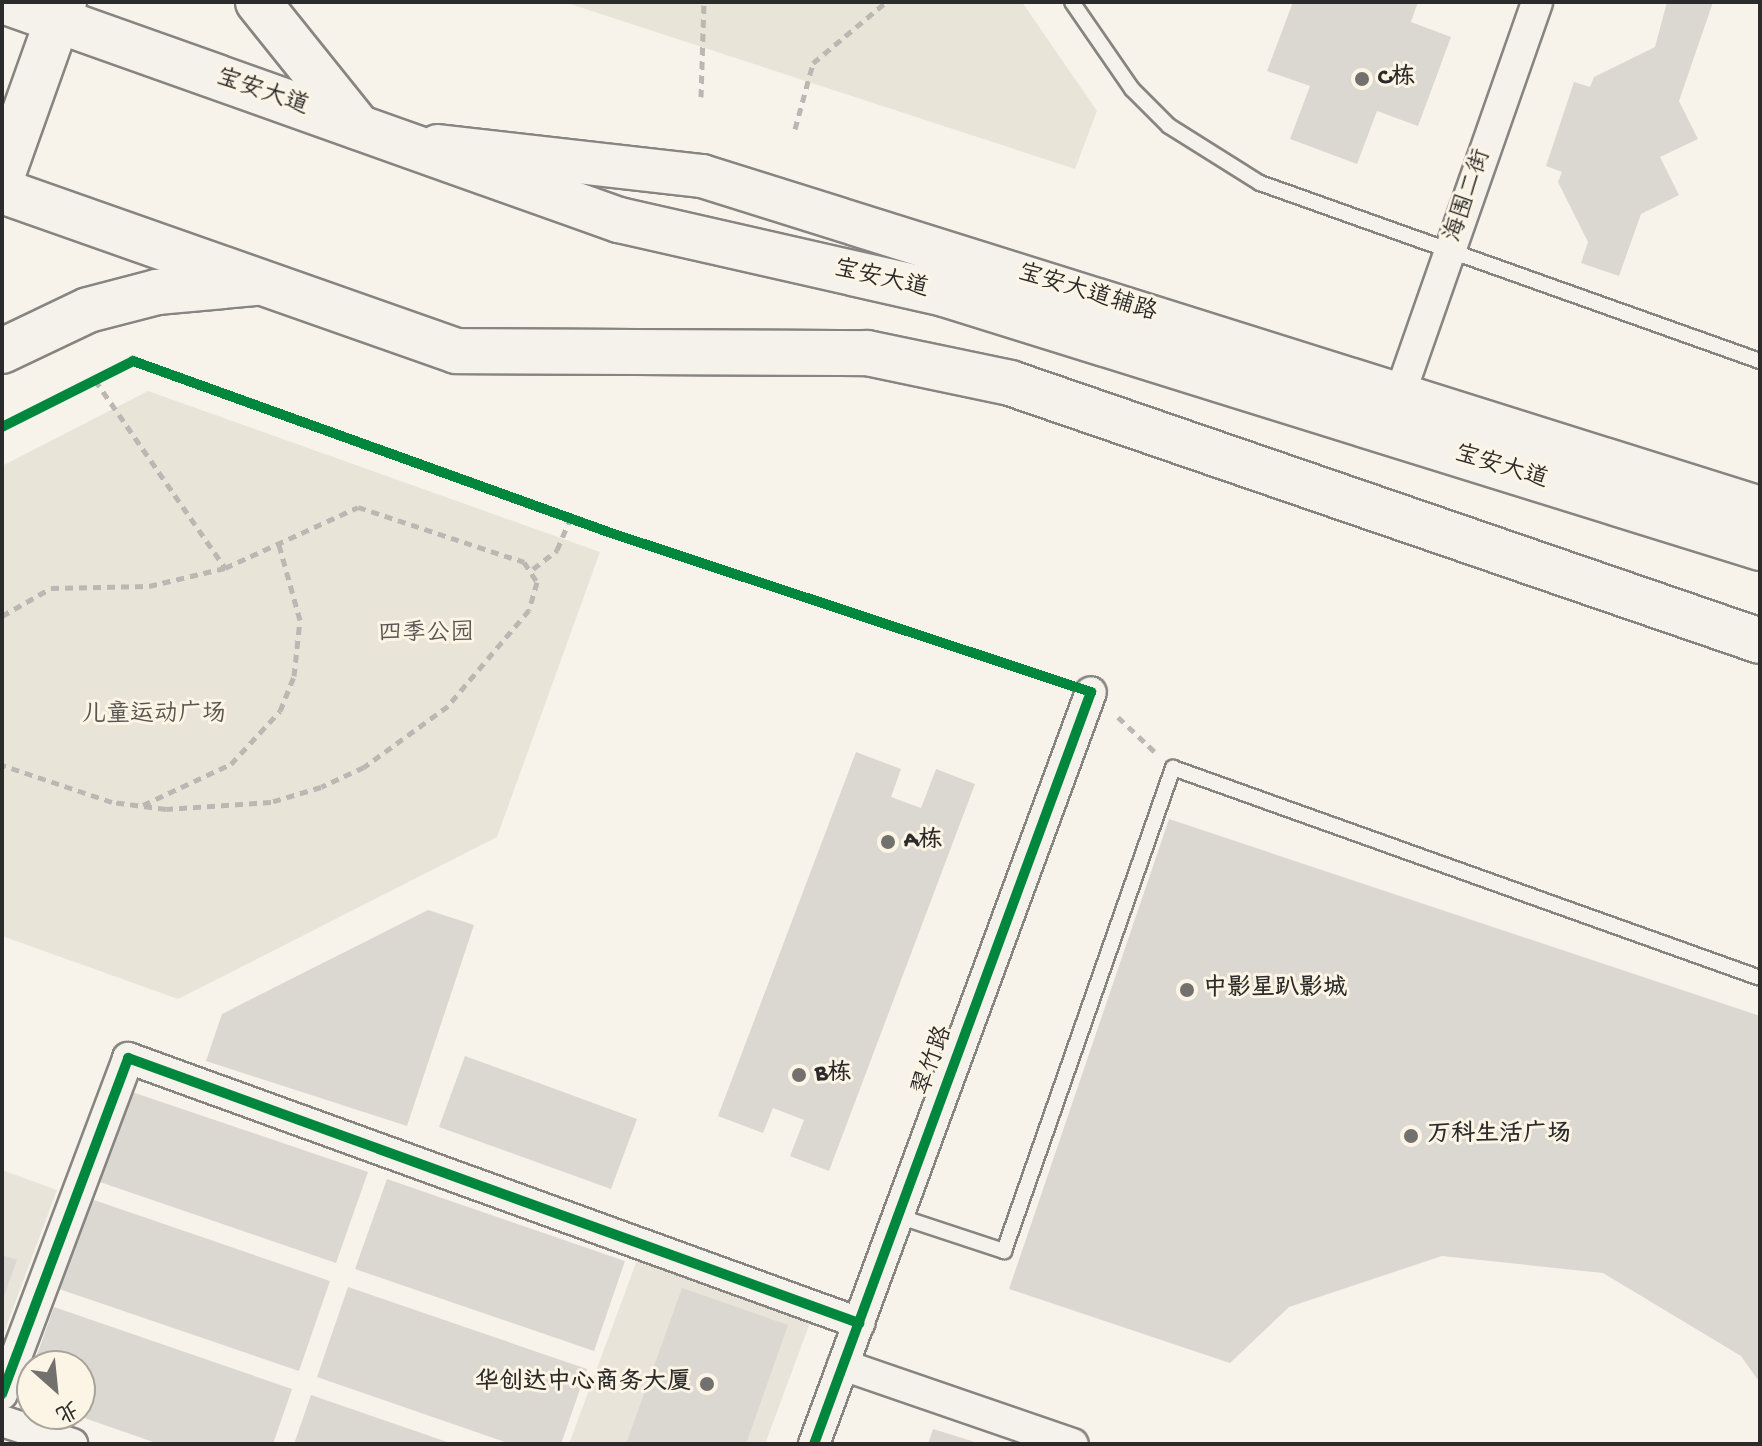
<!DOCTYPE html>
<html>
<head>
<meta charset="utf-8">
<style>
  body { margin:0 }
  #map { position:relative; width:1762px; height:1446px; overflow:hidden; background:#f7f3ea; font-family:"Gochi Hand","LXGW WenKai TC",sans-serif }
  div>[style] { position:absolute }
  .built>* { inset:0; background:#e9e4d9 }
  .green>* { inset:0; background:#e9e4d8 }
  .building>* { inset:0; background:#dad8d1 }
  .path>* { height:5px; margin-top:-2.5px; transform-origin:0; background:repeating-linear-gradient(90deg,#bbb8b4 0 8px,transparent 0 14px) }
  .roads { filter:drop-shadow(2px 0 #878581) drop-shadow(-2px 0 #878581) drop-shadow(0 2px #878581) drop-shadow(0 -2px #878581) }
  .service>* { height:14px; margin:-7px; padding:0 7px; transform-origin:7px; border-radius:7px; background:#f5f2ec }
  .minor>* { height:30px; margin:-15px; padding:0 15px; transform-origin:15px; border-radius:15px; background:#f5f2ec }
  .secondary>* { height:42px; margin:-21px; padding:0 21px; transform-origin:21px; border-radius:21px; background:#f5f2ec }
  .primary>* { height:44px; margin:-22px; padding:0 22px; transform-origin:22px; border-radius:22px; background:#f5f2ec }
  .cycleway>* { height:10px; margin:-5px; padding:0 5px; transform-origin:5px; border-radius:5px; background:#00873e }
  .dots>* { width:22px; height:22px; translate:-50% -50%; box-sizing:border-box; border:4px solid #fcf5e5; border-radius:50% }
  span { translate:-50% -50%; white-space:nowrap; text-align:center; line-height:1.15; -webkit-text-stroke:6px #fcf5e5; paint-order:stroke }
  .poi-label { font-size:24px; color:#2b2b2b; font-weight:700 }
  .left { translate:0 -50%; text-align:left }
  .right { translate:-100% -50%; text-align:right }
  .street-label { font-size:24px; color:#2b2b2b }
  .park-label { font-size:24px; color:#585653 }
  .frame { position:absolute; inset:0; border:4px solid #2b2b2b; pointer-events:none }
  .north { position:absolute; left:16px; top:1350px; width:80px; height:80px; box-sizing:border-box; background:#fcf5e5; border:2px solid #a8a49b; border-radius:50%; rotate:153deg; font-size:22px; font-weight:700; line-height:32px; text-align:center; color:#2b2b2b }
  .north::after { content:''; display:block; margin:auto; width:28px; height:36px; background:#72716e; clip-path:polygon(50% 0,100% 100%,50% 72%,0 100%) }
</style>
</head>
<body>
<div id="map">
  <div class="built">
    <div style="clip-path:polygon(2px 1170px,57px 1190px,2px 1338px)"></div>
    <div style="clip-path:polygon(637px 1260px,810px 1323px,765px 1444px,569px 1444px)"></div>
  </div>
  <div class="green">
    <div style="clip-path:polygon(564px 2px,1022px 2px,1097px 111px,1075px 169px)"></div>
    <div style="clip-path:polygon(148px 391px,600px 552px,497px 837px,178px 999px,2px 936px,2px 466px)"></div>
  </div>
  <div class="building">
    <div style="clip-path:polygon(1293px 2px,1418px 2px,1411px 22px,1451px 37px,1418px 126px,1377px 111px,1357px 164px,1290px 139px,1310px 86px,1267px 71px)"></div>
    <div style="clip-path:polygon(1667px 2px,1713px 2px,1679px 101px,1698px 139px,1660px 157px,1679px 195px,1641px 214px,1619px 276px,1581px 263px,1588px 242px,1558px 182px,1562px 172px,1546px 166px,1574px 82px,1590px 87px,1594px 77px,1655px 47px)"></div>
    <div style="clip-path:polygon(856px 752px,901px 769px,891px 797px,921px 808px,936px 769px,975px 784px,829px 1171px,790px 1156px,804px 1120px,773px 1108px,763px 1133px,718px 1116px)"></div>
    <div style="clip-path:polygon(1169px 819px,1760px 1016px,1760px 1383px,1741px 1356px,1603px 1273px,1442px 1256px,1289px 1307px,1230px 1363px,1009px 1289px)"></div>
    <div style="clip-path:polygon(428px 910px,474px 925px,407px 1126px,206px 1061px,222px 1014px)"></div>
    <div style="clip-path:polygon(465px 1056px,637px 1119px,611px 1189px,439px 1127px)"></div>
    <div style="clip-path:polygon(129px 1091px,368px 1172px,336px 1263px,97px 1181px)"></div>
    <div style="clip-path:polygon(387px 1179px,625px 1261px,594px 1351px,355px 1269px)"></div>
    <div style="clip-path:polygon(91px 1199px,330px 1281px,299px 1371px,59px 1289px)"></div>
    <div style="clip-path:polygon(2px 1255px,17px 1260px,2px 1302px)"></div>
    <div style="clip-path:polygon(348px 1287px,587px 1369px,561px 1444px,511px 1444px,317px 1377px)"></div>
    <div style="clip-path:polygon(682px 1288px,788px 1325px,746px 1444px,626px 1444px)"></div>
    <div style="clip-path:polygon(54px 1307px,292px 1389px,273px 1444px,159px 1444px,73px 1414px,80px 1414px,80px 1366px,33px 1366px)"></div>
    <div style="clip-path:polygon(32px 1369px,32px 1400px,22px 1397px)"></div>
    <div style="clip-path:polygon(311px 1395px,453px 1444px,294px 1444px)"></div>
    <div style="clip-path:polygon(933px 1429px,978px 1443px,978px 1444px,928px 1444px)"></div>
  </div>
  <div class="path">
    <div style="left:701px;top:97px;width:95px;rotate:-88.2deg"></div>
    <div style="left:795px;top:129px;width:68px;rotate:-74.7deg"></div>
    <div style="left:813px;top:63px;width:95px;rotate:-39.9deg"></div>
    <div style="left:95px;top:380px;width:229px;rotate:55.3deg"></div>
    <div style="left:533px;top:569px;width:31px;rotate:-38deg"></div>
    <div style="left:557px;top:550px;width:34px;rotate:-67deg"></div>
    <div style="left:2px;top:616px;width:56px;rotate:-29.7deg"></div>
    <div style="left:51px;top:588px;width:98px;rotate:-1.2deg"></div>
    <div style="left:149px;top:586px;width:78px;rotate:-13.3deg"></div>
    <div style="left:225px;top:568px;width:146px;rotate:-24.6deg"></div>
    <div style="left:358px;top:507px;width:175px;rotate:18.3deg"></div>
    <div style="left:524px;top:562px;width:24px;rotate:57deg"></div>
    <div style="left:537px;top:582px;width:29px;rotate:106deg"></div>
    <div style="left:529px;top:610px;width:126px;rotate:130.2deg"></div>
    <div style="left:448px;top:706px;width:104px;rotate:144deg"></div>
    <div style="left:364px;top:767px;width:47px;rotate:155.1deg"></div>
    <div style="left:321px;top:787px;width:52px;rotate:163.3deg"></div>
    <div style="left:271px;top:802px;width:105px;rotate:176.2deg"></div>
    <div style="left:166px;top:809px;width:54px;rotate:-172.6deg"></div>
    <div style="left:112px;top:802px;width:116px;rotate:-161.4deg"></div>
    <div style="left:1118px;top:717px;width:50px;rotate:43.4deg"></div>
    <div style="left:143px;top:805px;width:97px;rotate:-25deg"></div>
    <div style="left:231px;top:764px;width:72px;rotate:-47.2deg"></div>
    <div style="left:280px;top:711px;width:38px;rotate:-68deg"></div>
    <div style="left:294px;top:676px;width:56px;rotate:-83.9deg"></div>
    <div style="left:300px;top:620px;width:78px;rotate:-105.6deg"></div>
  </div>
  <div class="roads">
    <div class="service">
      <div style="left:1072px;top:2px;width:106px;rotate:55.4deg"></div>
      <div style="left:1132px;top:89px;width:52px;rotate:45deg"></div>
      <div style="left:1169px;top:126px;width:107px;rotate:32.1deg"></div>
      <div style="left:1260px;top:183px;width:531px;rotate:19.6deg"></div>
      <div style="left:898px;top:1216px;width:112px;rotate:18.3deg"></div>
      <div style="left:1004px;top:1251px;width:512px;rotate:-70.72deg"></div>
      <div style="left:1173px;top:768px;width:623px;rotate:19.68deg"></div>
    </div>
    <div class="minor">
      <div style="left:1401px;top:391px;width:412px;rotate:-70.7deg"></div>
      <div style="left:843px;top:1365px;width:243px;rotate:19deg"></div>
      <div style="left:2px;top:1394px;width:359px;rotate:-69.4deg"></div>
      <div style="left:128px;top:1058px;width:778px;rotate:19.93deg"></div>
      <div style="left:2px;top:1421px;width:74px;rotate:18.2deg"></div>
      <div style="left:814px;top:1444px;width:801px;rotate:-69.78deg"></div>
    </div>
    <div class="secondary">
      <div style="left:438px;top:146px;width:266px;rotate:6.5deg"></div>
      <div style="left:702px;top:176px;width:1109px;rotate:17.42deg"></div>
    </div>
    <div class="primary">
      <div style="left:6px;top:2px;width:651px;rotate:19.58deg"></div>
      <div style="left:619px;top:220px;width:333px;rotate:12.8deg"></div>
      <div style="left:944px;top:294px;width:855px;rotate:17.29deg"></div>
      <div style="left:258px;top:2px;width:160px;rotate:51.3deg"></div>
      <div style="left:2px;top:176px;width:185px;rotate:-70.4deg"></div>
      <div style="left:2px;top:191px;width:481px;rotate:19.4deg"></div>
      <div style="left:456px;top:351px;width:411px;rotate:0.3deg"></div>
      <div style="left:867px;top:353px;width:146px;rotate:11.8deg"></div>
      <div style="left:1010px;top:383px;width:793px;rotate:18.98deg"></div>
      <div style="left:2px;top:351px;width:95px;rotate:-25.5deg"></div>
      <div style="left:88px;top:310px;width:71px;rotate:-14.6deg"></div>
      <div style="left:157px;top:292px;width:98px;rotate:-5.2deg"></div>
    </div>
  </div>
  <div class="cycleway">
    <div style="left:2px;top:427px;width:147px;rotate:-26.7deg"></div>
    <div style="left:133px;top:361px;width:508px;rotate:19.79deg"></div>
    <div style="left:611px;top:533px;width:506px;rotate:18.33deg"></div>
    <div style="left:1091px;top:692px;width:801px;rotate:110.22deg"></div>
    <div style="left:2px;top:1394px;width:359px;rotate:-69.4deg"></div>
    <div style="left:128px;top:1058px;width:778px;rotate:19.93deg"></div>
  </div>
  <div class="dots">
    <div style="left:1362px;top:79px;background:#72716e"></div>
    <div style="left:888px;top:842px;background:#72716e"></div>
    <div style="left:1187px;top:990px;background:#72716e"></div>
    <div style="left:799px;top:1075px;background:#72716e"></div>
    <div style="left:1411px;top:1136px;background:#72716e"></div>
    <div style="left:707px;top:1384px;background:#72716e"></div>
  </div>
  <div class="poi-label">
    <span class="left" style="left:1378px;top:79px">C栋</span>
    <span class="left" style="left:904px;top:842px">A栋</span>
    <span class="left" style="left:1203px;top:990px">中影星趴影城</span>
    <span class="left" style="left:815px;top:1075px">B栋</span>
    <span class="left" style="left:1427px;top:1136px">万科生活广场</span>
    <span class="right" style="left:691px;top:1384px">华创达中心商务大厦</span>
  </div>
  <div class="street-label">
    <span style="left:262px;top:93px;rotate:19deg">宝安大道</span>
    <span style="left:1469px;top:196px;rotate:-71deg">海围二街</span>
    <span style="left:881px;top:280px;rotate:13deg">宝安大道</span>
    <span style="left:1087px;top:294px;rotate:17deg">宝安大道辅路</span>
    <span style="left:1501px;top:468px;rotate:17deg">宝安大道</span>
    <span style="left:934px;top:1061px;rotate:-70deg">翠竹路</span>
  </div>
  <div class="park-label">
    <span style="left:426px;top:635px">四季公园</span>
    <span style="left:154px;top:716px">儿童运动广场</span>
  </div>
  <div class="frame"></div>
  <div class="north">北</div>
</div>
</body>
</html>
